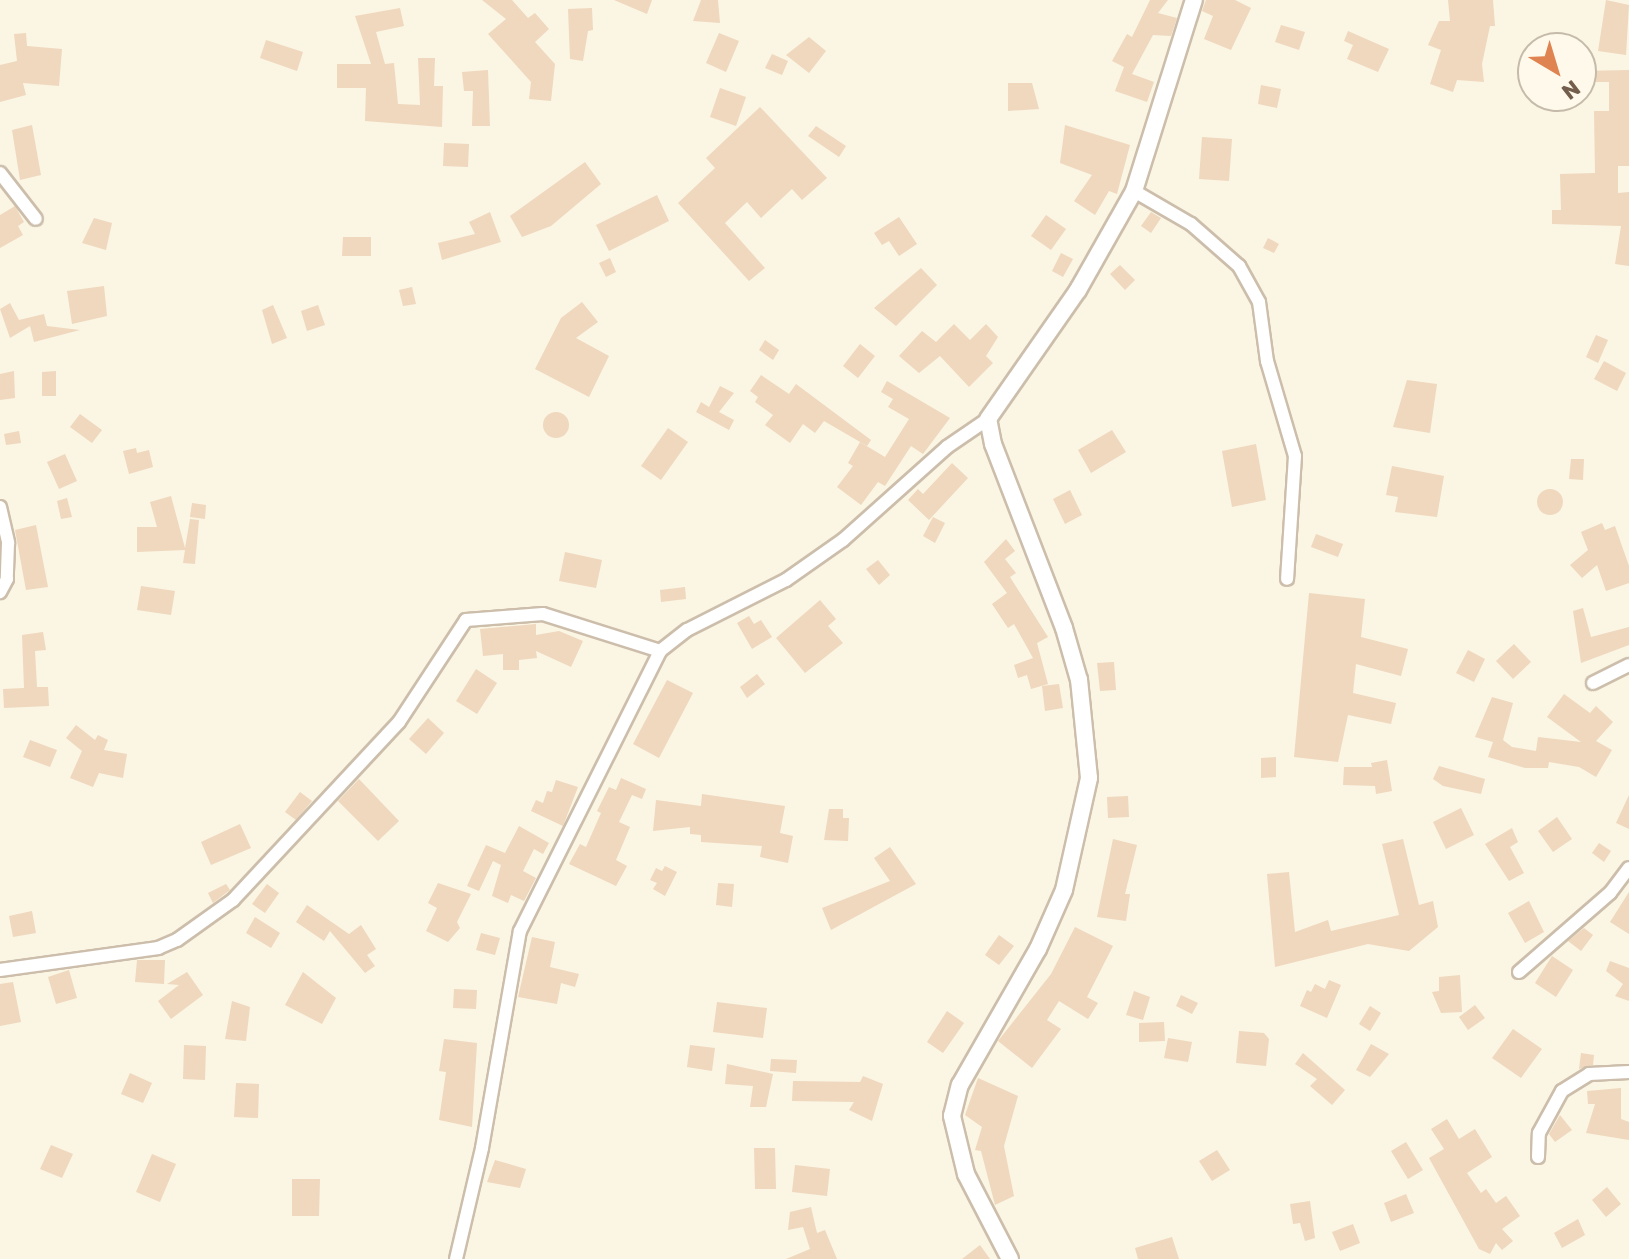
<!DOCTYPE html>
<html>
<head>
<meta charset="utf-8">
<style>
  body { margin:0 }
  #map { position:relative; width:1629px; height:1259px; overflow:hidden; background:#fbf5e4; font-family:Rubik,sans-serif }
  div>[style] { position:absolute }
  .building>* { inset:0; background:#efd8bd }
  .round { border-radius:50% }
  .roads { filter:drop-shadow(2px 0 #ccbeab) drop-shadow(-2px 0 #ccbeab) drop-shadow(0 2px #ccbeab) drop-shadow(0 -2px #ccbeab) }
  .street>* { height:12px; margin:-6px; padding:0 6px; transform-origin:6px; border-radius:6px; background:#fff }
  .secondary>* { height:16px; margin:-8px; padding:0 8px; transform-origin:8px; border-radius:8px; background:#fff }
  span { translate:-50% -50%; white-space:nowrap; text-align:center; line-height:1.15; -webkit-text-stroke:8px #fef9ea; paint-order:stroke }
  .north { position:absolute; left:1517px; top:32px; width:80px; height:80px; box-sizing:border-box; background:#fef9ea; border:2px solid #c6bbaa; border-radius:50%; rotate:142deg; font-size:22px; font-weight:700; line-height:32px; text-align:center; color:#725e4b }
  .north::after { content:''; display:block; margin:auto; width:28px; height:36px; background:#df8350; clip-path:polygon(50% 0,100% 100%,50% 72%,0 100%) }
</style>
</head>
<body>
<div id="map">
  <div class="building">
    <div style="clip-path:polygon(482px 0,512px 0,528px 18px,535px 13px,549px 29px,535px 42px,555px 64px,551px 101px,529px 99px,531px 82px,488px 34px,506px 19px)"></div>
    <div style="clip-path:polygon(614px 0,652px 0,647px 14px)"></div>
    <div style="clip-path:polygon(701px 0,718px 0,720px 23px,693px 21px)"></div>
    <div style="clip-path:polygon(1150px 0,1168px 0,1158px 13px,1177px 18px,1171px 36px,1153px 35px,1132px 74px,1154px 82px,1147px 102px,1115px 91px,1124px 67px,1112px 61px,1127px 34px,1132px 37px)"></div>
    <div style="clip-path:polygon(1206px 0,1235px 0,1251px 8px,1231px 50px,1204px 39px,1213px 16px,1202px 11px)"></div>
    <div style="clip-path:polygon(1448px 0,1493px 0,1495px 26px,1490px 26px,1482px 64px,1484px 82px,1457px 80px,1453px 92px,1430px 84px,1441px 50px,1428px 45px,1439px 21px,1450px 21px)"></div>
    <div style="clip-path:polygon(1606px 0,1629px 5px,1626px 55px,1598px 51px)"></div>
    <div style="clip-path:polygon(400px 8px,404px 26px,376px 32px,385px 64px,394px 63px,398px 104px,420px 105px,418px 58px,435px 58px,434px 86px,443px 86px,442px 127px,365px 121px,366px 88px,337px 88px,337px 64px,371px 64px,355px 16px)"></div>
    <div style="clip-path:polygon(592px 8px,593px 30px,588px 31px,583px 61px,570px 59px,568px 9px)"></div>
    <div style="clip-path:polygon(1281px 25px,1305px 32px,1299px 50px,1275px 42px)"></div>
    <div style="clip-path:polygon(1348px 31px,1389px 49px,1378px 72px,1347px 59px,1353px 45px,1344px 41px)"></div>
    <div style="clip-path:polygon(26px 33px,27px 46px,62px 49px,59px 86px,23px 83px,26px 95px,0 102px,0 65px,17px 61px,14px 34px)"></div>
    <div style="clip-path:polygon(719px 33px,739px 41px,726px 72px,706px 63px)"></div>
    <div style="clip-path:polygon(809px 37px,826px 51px,809px 73px,786px 55px)"></div>
    <div style="clip-path:polygon(266px 40px,303px 52px,297px 71px,260px 58px)"></div>
    <div style="clip-path:polygon(772px 54px,788px 61px,782px 75px,765px 68px)"></div>
    <div style="clip-path:polygon(488px 70px,490px 126px,472px 126px,473px 91px,464px 91px,462px 72px)"></div>
    <div style="clip-path:polygon(1629px 70px,1629px 166px,1618px 166px,1618px 193px,1629px 192px,1629px 266px,1615px 264px,1621px 226px,1552px 224px,1552px 210px,1561px 210px,1560px 174px,1595px 173px,1594px 111px,1609px 111px,1609px 82px,1581px 82px,1581px 71px)"></div>
    <div style="clip-path:polygon(1008px 83px,1032px 83px,1039px 109px,1008px 111px)"></div>
    <div style="clip-path:polygon(1261px 85px,1281px 89px,1277px 108px,1258px 104px)"></div>
    <div style="clip-path:polygon(720px 88px,746px 97px,736px 126px,710px 117px)"></div>
    <div style="clip-path:polygon(760px 107px,827px 178px,802px 200px,792px 189px,761px 218px,747px 202px,725px 223px,765px 268px,749px 281px,678px 203px,715px 168px,706px 158px)"></div>
    <div style="clip-path:polygon(32px 125px,41px 175px,20px 180px,12px 130px)"></div>
    <div style="clip-path:polygon(1065px 125px,1130px 145px,1117px 194px,1109px 191px,1095px 215px,1074px 201px,1092px 175px,1060px 163px)"></div>
    <div style="clip-path:polygon(816px 126px,846px 146px,839px 157px,808px 136px)"></div>
    <div style="clip-path:polygon(1202px 137px,1232px 139px,1229px 181px,1199px 179px)"></div>
    <div style="clip-path:polygon(444px 143px,469px 144px,468px 167px,443px 166px)"></div>
    <div style="clip-path:polygon(585px 162px,601px 184px,551px 226px,522px 237px,510px 216px)"></div>
    <div style="clip-path:polygon(657px 195px,669px 221px,609px 251px,596px 225px)"></div>
    <div style="clip-path:polygon(15px 206px,24px 222px,18px 226px,23px 235px,0 248px,0 215px)"></div>
    <div style="clip-path:polygon(490px 212px,501px 242px,442px 260px,438px 243px,475px 234px,469px 222px)"></div>
    <div style="clip-path:polygon(1151px 212px,1161px 218px,1151px 233px,1141px 226px)"></div>
    <div style="clip-path:polygon(1046px 215px,1066px 229px,1051px 250px,1031px 236px)"></div>
    <div style="clip-path:polygon(899px 217px,917px 244px,899px 256px,889px 241px,882px 245px,874px 233px)"></div>
    <div style="clip-path:polygon(94px 218px,112px 223px,106px 250px,82px 243px)"></div>
    <div style="clip-path:polygon(343px 237px,371px 237px,371px 256px,342px 256px)"></div>
    <div style="clip-path:polygon(1268px 238px,1279px 244px,1274px 253px,1263px 248px)"></div>
    <div style="clip-path:polygon(1061px 253px,1073px 259px,1063px 277px,1052px 271px)"></div>
    <div style="clip-path:polygon(610px 258px,616px 272px,606px 277px,599px 263px)"></div>
    <div style="clip-path:polygon(1120px 265px,1135px 280px,1125px 290px,1110px 274px)"></div>
    <div style="clip-path:polygon(921px 268px,937px 285px,896px 326px,874px 308px)"></div>
    <div style="clip-path:polygon(104px 286px,107px 316px,72px 324px,67px 291px)"></div>
    <div style="clip-path:polygon(412px 287px,416px 304px,403px 306px,399px 290px)"></div>
    <div style="clip-path:polygon(582px 302px,598px 322px,576px 338px,609px 356px,589px 397px,535px 369px,561px 318px)"></div>
    <div style="clip-path:polygon(10px 303px,19px 320px,44px 314px,47px 326px,80px 330px,34px 342px,30px 326px,10px 338px,0 309px)"></div>
    <div style="clip-path:polygon(273px 305px,287px 338px,272px 344px,262px 310px)"></div>
    <div style="clip-path:polygon(318px 305px,325px 325px,307px 331px,301px 311px)"></div>
    <div style="clip-path:polygon(954px 324px,970px 340px,986px 324px,998px 337px,986px 356px,993px 363px,969px 387px,940px 356px,919px 373px,899px 356px,922px 331px,936px 342px)"></div>
    <div style="clip-path:polygon(1596px 335px,1608px 340px,1598px 363px,1586px 357px)"></div>
    <div style="clip-path:polygon(765px 340px,779px 350px,773px 360px,759px 350px)"></div>
    <div style="clip-path:polygon(860px 344px,875px 356px,858px 378px,843px 366px)"></div>
    <div style="clip-path:polygon(1604px 361px,1626px 373px,1617px 391px,1594px 379px)"></div>
    <div style="clip-path:polygon(14px 371px,15px 398px,0 400px,0 374px)"></div>
    <div style="clip-path:polygon(56px 371px,56px 396px,42px 396px,42px 372px)"></div>
    <div style="clip-path:polygon(761px 375px,789px 394px,796px 384px,871px 440px,867px 446px,824px 421px,815px 433px,803px 424px,790px 443px,765px 425px,773px 415px,755px 402px,758px 397px,750px 391px)"></div>
    <div style="clip-path:polygon(1407px 380px,1437px 384px,1430px 433px,1393px 427px)"></div>
    <div style="clip-path:polygon(887px 381px,950px 418px,923px 454px,911px 446px,885px 486px,878px 482px,861px 505px,837px 487px,853px 466px,848px 463px,860px 442px,885px 457px,909px 419px,888px 407px,893px 399px,881px 392px)"></div>
    <div style="clip-path:polygon(720px 386px,734px 393px,719px 412px,734px 420px,729px 430px,696px 412px,701px 402px,709px 407px)"></div>
    <div class="round" style="left:543px;top:412px;width:26px;height:26px"></div>
    <div style="clip-path:polygon(80px 414px,102px 430px,92px 443px,70px 427px)"></div>
    <div style="clip-path:polygon(668px 428px,688px 442px,661px 480px,641px 466px)"></div>
    <div style="clip-path:polygon(1112px 430px,1126px 452px,1091px 473px,1078px 450px)"></div>
    <div style="clip-path:polygon(19px 431px,21px 443px,6px 445px,4px 434px)"></div>
    <div style="clip-path:polygon(1256px 444px,1266px 500px,1232px 507px,1222px 451px)"></div>
    <div style="clip-path:polygon(136px 448px,137px 453px,149px 450px,153px 467px,129px 474px,123px 451px)"></div>
    <div style="clip-path:polygon(65px 454px,77px 481px,59px 489px,47px 462px)"></div>
    <div style="clip-path:polygon(1571px 459px,1584px 459px,1583px 480px,1569px 479px)"></div>
    <div style="clip-path:polygon(952px 463px,968px 478px,929px 520px,908px 500px,918px 489px,923px 494px)"></div>
    <div style="clip-path:polygon(1392px 466px,1444px 476px,1437px 517px,1395px 512px,1398px 497px,1386px 495px)"></div>
    <div class="round" style="left:1537px;top:489px;width:26px;height:26px"></div>
    <div style="clip-path:polygon(1070px 490px,1082px 515px,1065px 524px,1053px 499px)"></div>
    <div style="clip-path:polygon(171px 496px,185px 548px,190px 519px,199px 520px,195px 564px,183px 563px,185px 550px,137px 552px,137px 527px,157px 527px,150px 502px)"></div>
    <div style="clip-path:polygon(67px 498px,72px 517px,61px 519px,57px 501px)"></div>
    <div style="clip-path:polygon(192px 503px,206px 505px,205px 519px,190px 517px)"></div>
    <div style="clip-path:polygon(933px 517px,945px 523px,935px 543px,923px 536px)"></div>
    <div style="clip-path:polygon(1602px 523px,1605px 530px,1615px 526px,1629px 566px,1629px 583px,1606px 591px,1597px 565px,1582px 578px,1570px 565px,1588px 550px,1581px 532px)"></div>
    <div style="clip-path:polygon(36px 525px,48px 587px,26px 590px,15px 530px)"></div>
    <div style="clip-path:polygon(1316px 534px,1343px 544px,1338px 557px,1311px 547px)"></div>
    <div style="clip-path:polygon(1006px 539px,1015px 551px,1005px 559px,1016px 573px,1010px 577px,1048px 637px,1037px 643px,1048px 684px,1031px 689px,1027px 675px,1018px 678px,1014px 665px,1033px 658px,1014px 624px,1008px 628px,992px 604px,1007px 593px,984px 562px)"></div>
    <div style="clip-path:polygon(565px 552px,602px 560px,596px 588px,559px 581px)"></div>
    <div style="clip-path:polygon(878px 560px,890px 575px,879px 585px,866px 569px)"></div>
    <div style="clip-path:polygon(141px 586px,175px 591px,171px 615px,137px 610px)"></div>
    <div style="clip-path:polygon(685px 587px,686px 599px,661px 602px,660px 590px)"></div>
    <div style="clip-path:polygon(1309px 593px,1365px 599px,1361px 637px,1408px 649px,1401px 676px,1356px 664px,1353px 693px,1396px 703px,1391px 724px,1348px 715px,1338px 762px,1294px 757px)"></div>
    <div style="clip-path:polygon(820px 600px,836px 619px,828px 626px,843px 643px,805px 673px,776px 638px)"></div>
    <div style="clip-path:polygon(1583px 608px,1591px 637px,1629px 627px,1629px 645px,1581px 663px,1573px 611px)"></div>
    <div style="clip-path:polygon(749px 616px,754px 624px,761px 620px,772px 637px,752px 649px,737px 623px)"></div>
    <div style="clip-path:polygon(536px 624px,536px 635px,559px 631px,583px 641px,571px 667px,536px 651px,537px 658px,519px 660px,519px 670px,503px 670px,503px 654px,483px 656px,480px 629px)"></div>
    <div style="clip-path:polygon(43px 632px,46px 650px,35px 651px,37px 687px,48px 687px,49px 706px,4px 708px,3px 689px,24px 688px,22px 635px)"></div>
    <div style="clip-path:polygon(1514px 644px,1531px 662px,1513px 679px,1496px 661px)"></div>
    <div style="clip-path:polygon(1468px 650px,1485px 659px,1474px 682px,1456px 673px)"></div>
    <div style="clip-path:polygon(1114px 662px,1116px 690px,1100px 691px,1097px 663px)"></div>
    <div style="clip-path:polygon(476px 669px,497px 683px,477px 714px,456px 701px)"></div>
    <div style="clip-path:polygon(757px 674px,765px 684px,747px 698px,740px 687px)"></div>
    <div style="clip-path:polygon(667px 680px,693px 693px,659px 758px,633px 744px)"></div>
    <div style="clip-path:polygon(1059px 684px,1063px 708px,1045px 711px,1042px 686px)"></div>
    <div style="clip-path:polygon(1564px 694px,1590px 713px,1596px 706px,1613px 722px,1596px 741px,1612px 750px,1596px 777px,1579px 767px,1549px 762px,1548px 768px,1525px 768px,1488px 757px,1493px 742px,1475px 737px,1492px 697px,1513px 703px,1503px 740px,1512px 747px,1536px 751px,1538px 737px,1581px 742px,1547px 717px)"></div>
    <div style="clip-path:polygon(428px 718px,444px 733px,426px 754px,409px 739px)"></div>
    <div style="clip-path:polygon(76px 725px,95px 740px,98px 735px,108px 740px,104px 750px,127px 754px,123px 778px,99px 773px,93px 787px,70px 778px,82px 751px,66px 738px)"></div>
    <div style="clip-path:polygon(30px 740px,57px 750px,50px 767px,23px 757px)"></div>
    <div style="clip-path:polygon(1276px 757px,1276px 777px,1261px 778px,1261px 758px)"></div>
    <div style="clip-path:polygon(1387px 760px,1392px 791px,1376px 794px,1375px 786px,1343px 785px,1344px 767px,1372px 767px,1371px 763px)"></div>
    <div style="clip-path:polygon(1439px 766px,1485px 779px,1481px 794px,1443px 786px,1433px 779px)"></div>
    <div style="clip-path:polygon(621px 778px,646px 789px,642px 799px,632px 795px,619px 822px,630px 827px,616px 860px,627px 866px,616px 886px,569px 864px,580px 844px,586px 847px,601px 813px,597px 811px,609px 787px,616px 790px)"></div>
    <div style="clip-path:polygon(359px 779px,399px 821px,378px 841px,338px 801px)"></div>
    <div style="clip-path:polygon(556px 780px,578px 787px,563px 826px,531px 811px,536px 800px,543px 803px,547px 791px,552px 792px)"></div>
    <div style="clip-path:polygon(300px 792px,312px 801px,296px 820px,285px 812px)"></div>
    <div style="clip-path:polygon(702px 794px,785px 806px,780px 833px,793px 836px,788px 863px,760px 857px,762px 846px,701px 842px,701px 835px,690px 834px,690px 827px,653px 831px,656px 800px,701px 806px)"></div>
    <div style="clip-path:polygon(1629px 795px,1629px 829px,1616px 823px)"></div>
    <div style="clip-path:polygon(1128px 796px,1129px 817px,1108px 818px,1107px 797px)"></div>
    <div style="clip-path:polygon(1461px 808px,1474px 835px,1446px 849px,1433px 822px)"></div>
    <div style="clip-path:polygon(829px 809px,843px 809px,843px 818px,849px 818px,848px 841px,824px 840px)"></div>
    <div style="clip-path:polygon(1557px 817px,1572px 839px,1553px 852px,1538px 831px)"></div>
    <div style="clip-path:polygon(240px 824px,251px 848px,211px 865px,201px 842px)"></div>
    <div style="clip-path:polygon(519px 826px,549px 843px,543px 854px,534px 849px,523px 871px,536px 878px,524px 901px,511px 895px,508px 903px,492px 896px,501px 865px,493px 861px,479px 891px,467px 886px,486px 845px,505px 853px)"></div>
    <div style="clip-path:polygon(1512px 828px,1518px 842px,1510px 847px,1524px 873px,1509px 881px,1485px 844px)"></div>
    <div style="clip-path:polygon(1113px 839px,1137px 845px,1125px 894px,1130px 894px,1126px 921px,1097px 917px)"></div>
    <div style="clip-path:polygon(1403px 839px,1419px 905px,1433px 901px,1438px 927px,1409px 951px,1368px 944px,1275px 967px,1267px 874px,1289px 872px,1295px 932px,1328px 920px,1331px 931px,1399px 915px,1382px 844px)"></div>
    <div style="clip-path:polygon(1599px 843px,1611px 851px,1604px 862px,1592px 853px)"></div>
    <div style="clip-path:polygon(890px 847px,916px 884px,831px 930px,822px 908px,890px 881px,874px 858px)"></div>
    <div style="clip-path:polygon(665px 866px,677px 872px,665px 896px,653px 889px,657px 883px,650px 880px,656px 868px,662px 871px)"></div>
    <div style="clip-path:polygon(438px 883px,471px 894px,457px 922px,460px 928px,448px 942px,426px 931px,437px 908px,428px 903px)"></div>
    <div style="clip-path:polygon(718px 883px,734px 884px,732px 907px,716px 905px)"></div>
    <div style="clip-path:polygon(226px 884px,230px 890px,213px 903px,208px 893px)"></div>
    <div style="clip-path:polygon(267px 884px,279px 893px,265px 913px,252px 904px)"></div>
    <div style="clip-path:polygon(1629px 892px,1629px 934px,1610px 922px)"></div>
    <div style="clip-path:polygon(1529px 901px,1544px 932px,1525px 943px,1508px 913px)"></div>
    <div style="clip-path:polygon(307px 905px,349px 934px,361px 925px,376px 949px,367px 955px,375px 966px,365px 973px,330px 931px,324px 941px,296px 922px)"></div>
    <div style="clip-path:polygon(32px 911px,36px 933px,13px 937px,9px 916px)"></div>
    <div style="clip-path:polygon(255px 917px,280px 933px,271px 948px,246px 933px)"></div>
    <div style="clip-path:polygon(1075px 927px,1113px 946px,1087px 997px,1098px 1003px,1088px 1019px,1059px 1001px,1047px 1020px,1061px 1029px,1032px 1068px,998px 1041px,1051px 974px)"></div>
    <div style="clip-path:polygon(1584px 928px,1593px 935px,1581px 951px,1568px 941px)"></div>
    <div style="clip-path:polygon(481px 933px,500px 938px,495px 955px,476px 950px)"></div>
    <div style="clip-path:polygon(999px 935px,1014px 946px,999px 965px,985px 955px)"></div>
    <div style="clip-path:polygon(532px 937px,555px 942px,550px 967px,579px 974px,575px 987px,561px 983px,557px 1004px,518px 997px)"></div>
    <div style="clip-path:polygon(1552px 956px,1573px 970px,1556px 997px,1535px 983px)"></div>
    <div style="clip-path:polygon(137px 960px,165px 960px,164px 984px,135px 982px)"></div>
    <div style="clip-path:polygon(1610px 961px,1629px 968px,1629px 1001px,1615px 996px,1623px 984px,1606px 971px)"></div>
    <div style="clip-path:polygon(69px 970px,77px 998px,56px 1004px,48px 977px)"></div>
    <div style="clip-path:polygon(187px 972px,203px 995px,171px 1019px,158px 1001px,179px 985px,167px 984px)"></div>
    <div style="clip-path:polygon(303px 972px,336px 998px,322px 1024px,285px 1005px)"></div>
    <div style="clip-path:polygon(1460px 975px,1462px 1012px,1441px 1013px,1432px 992px,1439px 991px,1439px 977px)"></div>
    <div style="clip-path:polygon(1329px 980px,1341px 985px,1327px 1018px,1300px 1006px,1307px 990px,1311px 992px,1315px 984px,1325px 989px)"></div>
    <div style="clip-path:polygon(13px 982px,21px 1022px,0 1026px,0 984px)"></div>
    <div style="clip-path:polygon(454px 989px,477px 990px,476px 1009px,453px 1008px)"></div>
    <div style="clip-path:polygon(1134px 991px,1150px 997px,1143px 1020px,1126px 1015px)"></div>
    <div style="clip-path:polygon(1181px 995px,1198px 1003px,1192px 1014px,1176px 1006px)"></div>
    <div style="clip-path:polygon(232px 1001px,250px 1007px,246px 1041px,225px 1039px)"></div>
    <div style="clip-path:polygon(717px 1002px,767px 1008px,763px 1038px,713px 1032px)"></div>
    <div style="clip-path:polygon(1475px 1005px,1485px 1018px,1468px 1030px,1459px 1017px)"></div>
    <div style="clip-path:polygon(1370px 1006px,1381px 1013px,1370px 1031px,1359px 1024px)"></div>
    <div style="clip-path:polygon(947px 1011px,964px 1023px,943px 1053px,927px 1042px)"></div>
    <div style="clip-path:polygon(1164px 1022px,1165px 1041px,1139px 1042px,1139px 1023px)"></div>
    <div style="clip-path:polygon(1513px 1029px,1542px 1049px,1521px 1078px,1492px 1058px)"></div>
    <div style="clip-path:polygon(1239px 1031px,1264px 1033px,1269px 1039px,1266px 1066px,1236px 1063px)"></div>
    <div style="clip-path:polygon(1168px 1038px,1192px 1042px,1188px 1062px,1164px 1058px)"></div>
    <div style="clip-path:polygon(444px 1039px,477px 1043px,472px 1127px,439px 1120px,446px 1072px,439px 1071px)"></div>
    <div style="clip-path:polygon(1371px 1044px,1389px 1054px,1370px 1077px,1356px 1070px)"></div>
    <div style="clip-path:polygon(184px 1045px,206px 1046px,205px 1080px,183px 1079px)"></div>
    <div style="clip-path:polygon(690px 1045px,715px 1048px,712px 1071px,687px 1067px)"></div>
    <div style="clip-path:polygon(1303px 1053px,1345px 1090px,1332px 1105px,1310px 1086px,1317px 1079px,1295px 1064px)"></div>
    <div style="clip-path:polygon(1581px 1053px,1594px 1055px,1593px 1065px,1579px 1069px)"></div>
    <div style="clip-path:polygon(771px 1059px,797px 1060px,796px 1073px,770px 1071px)"></div>
    <div style="clip-path:polygon(727px 1064px,773px 1074px,766px 1107px,750px 1107px,753px 1086px,725px 1084px)"></div>
    <div style="clip-path:polygon(130px 1073px,152px 1083px,143px 1103px,121px 1094px)"></div>
    <div style="clip-path:polygon(863px 1076px,883px 1084px,872px 1121px,849px 1110px,854px 1102px,792px 1101px,793px 1081px,860px 1082px)"></div>
    <div style="clip-path:polygon(978px 1078px,1018px 1096px,1004px 1146px,1014px 1196px,995px 1205px,981px 1151px,975px 1150px,982px 1127px,965px 1115px)"></div>
    <div style="clip-path:polygon(236px 1083px,259px 1084px,258px 1118px,234px 1117px)"></div>
    <div style="clip-path:polygon(1621px 1088px,1621px 1119px,1629px 1122px,1629px 1140px,1586px 1133px,1595px 1104px,1588px 1104px,1587px 1091px)"></div>
    <div style="clip-path:polygon(1560px 1115px,1572px 1130px,1555px 1142px,1549px 1134px)"></div>
    <div style="clip-path:polygon(1447px 1119px,1459px 1139px,1475px 1129px,1492px 1157px,1467px 1173px,1481px 1193px,1486px 1189px,1496px 1203px,1506px 1196px,1520px 1216px,1502px 1229px,1513px 1241px,1502px 1250px,1496px 1243px,1490px 1254px,1479px 1249px,1429px 1158px,1444px 1149px,1431px 1129px)"></div>
    <div style="clip-path:polygon(1406px 1142px,1423px 1170px,1408px 1179px,1391px 1151px)"></div>
    <div style="clip-path:polygon(51px 1145px,73px 1154px,62px 1178px,40px 1169px)"></div>
    <div style="clip-path:polygon(754px 1148px,775px 1148px,776px 1189px,755px 1189px)"></div>
    <div style="clip-path:polygon(1217px 1150px,1230px 1170px,1212px 1181px,1199px 1161px)"></div>
    <div style="clip-path:polygon(152px 1154px,176px 1164px,160px 1202px,136px 1192px)"></div>
    <div style="clip-path:polygon(495px 1160px,526px 1169px,520px 1188px,487px 1182px)"></div>
    <div style="clip-path:polygon(795px 1165px,830px 1169px,827px 1196px,792px 1192px)"></div>
    <div style="clip-path:polygon(292px 1179px,320px 1179px,319px 1216px,292px 1216px)"></div>
    <div style="clip-path:polygon(1607px 1187px,1621px 1204px,1606px 1217px,1592px 1200px)"></div>
    <div style="clip-path:polygon(1406px 1194px,1414px 1213px,1391px 1222px,1384px 1203px)"></div>
    <div style="clip-path:polygon(1310px 1201px,1315px 1238px,1305px 1241px,1300px 1223px,1293px 1224px,1290px 1204px)"></div>
    <div style="clip-path:polygon(811px 1207px,817px 1233px,825px 1230px,837px 1259px,786px 1259px,810px 1249px,803px 1227px,788px 1230px,790px 1212px)"></div>
    <div style="clip-path:polygon(1578px 1219px,1585px 1235px,1562px 1248px,1554px 1233px)"></div>
    <div style="clip-path:polygon(1353px 1224px,1360px 1243px,1340px 1251px,1332px 1232px)"></div>
    <div style="clip-path:polygon(1172px 1237px,1179px 1259px,1138px 1259px,1135px 1248px)"></div>
    <div style="clip-path:polygon(980px 1245px,990px 1259px,962px 1259px)"></div>
  </div>
  <div class="roads">
    <div class="street">
      <div style="left:0;top:173px;width:58px;rotate:52deg"></div>
      <div style="left:1134px;top:191px;width:66px;rotate:30.1deg"></div>
      <div style="left:1191px;top:224px;width:64px;rotate:41.2deg"></div>
      <div style="left:1239px;top:266px;width:41px;rotate:60.9deg"></div>
      <div style="left:1259px;top:302px;width:60px;rotate:82.3deg"></div>
      <div style="left:1267px;top:361px;width:99px;rotate:73.6deg"></div>
      <div style="left:1295px;top:456px;width:123px;rotate:93.7deg"></div>
      <div style="left:0;top:507px;width:37px;rotate:77deg"></div>
      <div style="left:8px;top:543px;width:36px;rotate:92deg"></div>
      <div style="left:7px;top:579px;width:15px;rotate:118deg"></div>
      <div style="left:1593px;top:683px;width:40px;rotate:-26.6deg"></div>
      <div style="left:0;top:970px;width:160px;rotate:-7.9deg"></div>
      <div style="left:158px;top:948px;width:21px;rotate:-23deg"></div>
      <div style="left:177px;top:940px;width:69px;rotate:-35.5deg"></div>
      <div style="left:233px;top:900px;width:243px;rotate:-47deg"></div>
      <div style="left:399px;top:722px;width:122px;rotate:-56.7deg"></div>
      <div style="left:466px;top:620px;width:77px;rotate:-4.5deg"></div>
      <div style="left:543px;top:614px;width:123px;rotate:17.5deg"></div>
      <div style="left:1519px;top:972px;width:121px;rotate:-41deg"></div>
      <div style="left:1610px;top:893px;width:31px;rotate:-53deg"></div>
      <div style="left:1538px;top:1157px;width:24px;rotate:-88deg"></div>
      <div style="left:1539px;top:1133px;width:48px;rotate:-61.3deg"></div>
      <div style="left:1562px;top:1091px;width:32px;rotate:-32deg"></div>
      <div style="left:1589px;top:1074px;width:40px;rotate:-2.9deg"></div>
      <div style="left:456px;top:1259px;width:114px;rotate:-76.8deg"></div>
      <div style="left:482px;top:1148px;width:220px;rotate:-80.1deg"></div>
      <div style="left:520px;top:931px;width:313px;rotate:-63.4deg"></div>
      <div style="left:660px;top:651px;width:34px;rotate:-38deg"></div>
      <div style="left:687px;top:630px;width:111px;rotate:-26.8deg"></div>
      <div style="left:786px;top:580px;width:70px;rotate:-35.1deg"></div>
      <div style="left:843px;top:540px;width:140px;rotate:-41.8deg"></div>
      <div style="left:947px;top:447px;width:50px;rotate:-34.3deg"></div>
    </div>
    <div class="secondary">
      <div style="left:1010px;top:1259px;width:96px;rotate:-117.4deg"></div>
      <div style="left:966px;top:1174px;width:60px;rotate:-103.6deg"></div>
      <div style="left:952px;top:1116px;width:32px;rotate:-76deg"></div>
      <div style="left:960px;top:1085px;width:157px;rotate:-60.2deg"></div>
      <div style="left:1038px;top:949px;width:64px;rotate:-66.2deg"></div>
      <div style="left:1064px;top:890px;width:115px;rotate:-77.4deg"></div>
      <div style="left:1089px;top:778px;width:99px;rotate:-95.8deg"></div>
      <div style="left:1079px;top:680px;width:54px;rotate:-106.1deg"></div>
      <div style="left:1064px;top:628px;width:197px;rotate:-111.1deg"></div>
      <div style="left:993px;top:444px;width:25px;rotate:-101deg"></div>
      <div style="left:988px;top:419px;width:157px;rotate:-55.1deg"></div>
      <div style="left:1078px;top:290px;width:114px;rotate:-60.5deg"></div>
      <div style="left:1134px;top:191px;width:200px;rotate:-72.6deg"></div>
    </div>
  </div>
  <div class="north">N</div>
</div>
</body>
</html>
